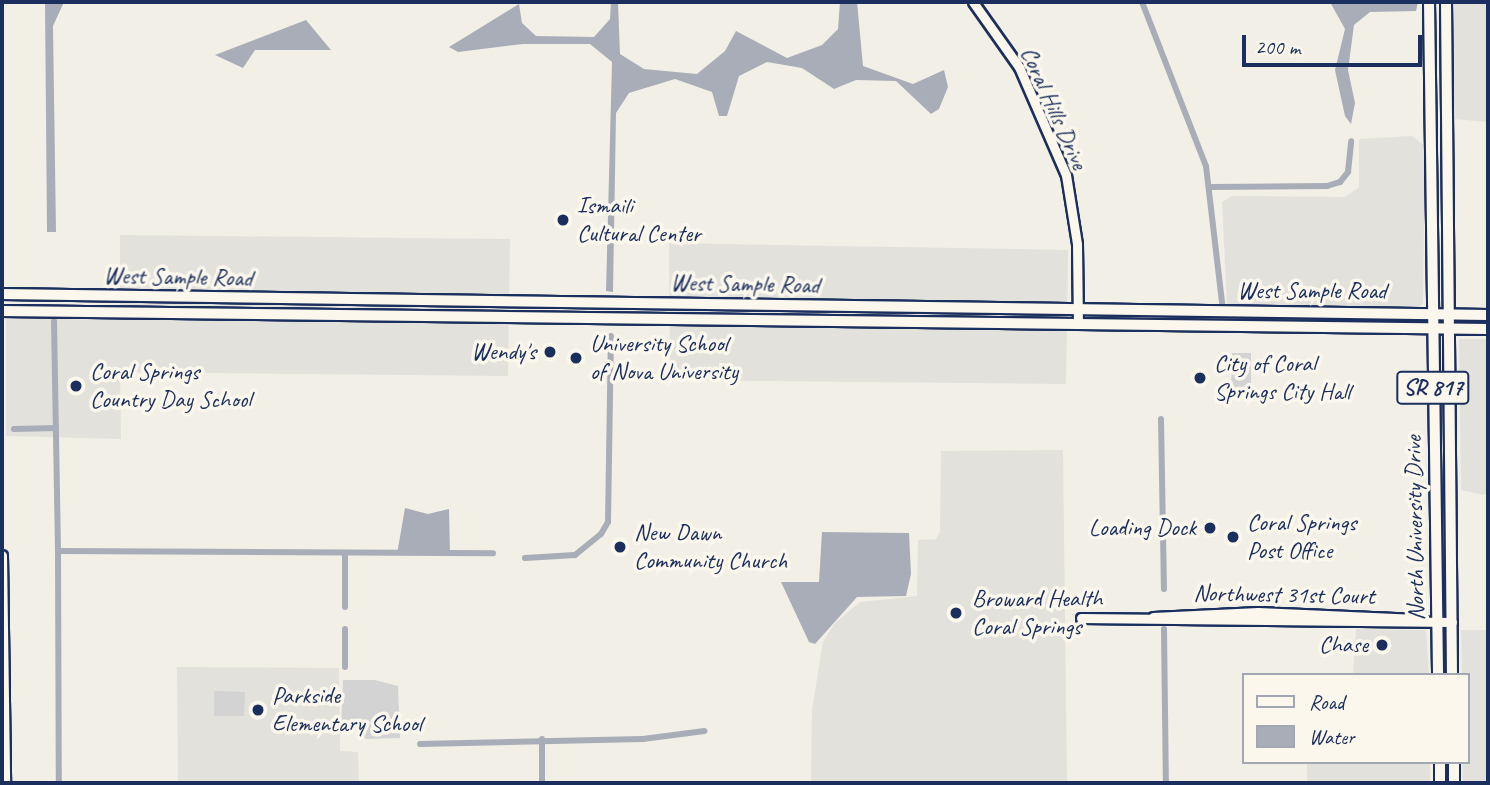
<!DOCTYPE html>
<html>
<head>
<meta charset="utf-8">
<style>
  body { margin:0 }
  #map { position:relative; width:1490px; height:785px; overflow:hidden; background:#f2efe6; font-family:Caveat,sans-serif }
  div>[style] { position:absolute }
  .built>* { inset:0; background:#e2e1dc }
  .green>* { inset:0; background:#d2d3d2 }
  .water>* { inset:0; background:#a9adb7 }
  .canal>* { height:6px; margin:-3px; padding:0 3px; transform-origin:3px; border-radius:3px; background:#a9adb7 }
  .roads { filter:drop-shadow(2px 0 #1b2f5e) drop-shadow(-2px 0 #1b2f5e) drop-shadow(0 2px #1b2f5e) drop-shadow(0 -2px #1b2f5e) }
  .minor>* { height:9px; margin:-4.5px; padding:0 4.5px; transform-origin:4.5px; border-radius:4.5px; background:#fbf7ec }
  .major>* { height:10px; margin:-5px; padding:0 5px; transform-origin:5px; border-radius:5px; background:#fbf7ec }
  .dots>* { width:19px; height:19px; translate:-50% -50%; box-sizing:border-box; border:4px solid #fbf7ec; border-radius:50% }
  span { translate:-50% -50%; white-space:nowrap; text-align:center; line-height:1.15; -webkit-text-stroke:7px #fbf7ec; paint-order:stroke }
  .shield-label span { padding:2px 5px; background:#fbf7ec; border:2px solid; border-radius:5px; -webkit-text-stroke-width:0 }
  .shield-label { font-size:23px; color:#1b2f5e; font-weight:700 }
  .street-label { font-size:24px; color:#1b2f5e }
  .poi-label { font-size:24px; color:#1b2f5e }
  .left { translate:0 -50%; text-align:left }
  .right { translate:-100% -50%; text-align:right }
  .frame { position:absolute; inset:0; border:4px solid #1b2f5e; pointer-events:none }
  .legend { position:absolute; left:1242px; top:673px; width:228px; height:91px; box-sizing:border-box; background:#fbf7ec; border:2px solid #a1a7b3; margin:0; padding:9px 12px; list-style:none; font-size:21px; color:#1b2f5e }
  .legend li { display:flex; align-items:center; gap:14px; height:35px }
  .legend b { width:35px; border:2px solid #a1a7b3 }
  .scale { position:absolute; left:1242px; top:35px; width:180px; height:32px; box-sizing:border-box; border:4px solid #1b2f5e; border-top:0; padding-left:9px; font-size:21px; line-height:24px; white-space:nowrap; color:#1b2f5e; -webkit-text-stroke:5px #fbf7ec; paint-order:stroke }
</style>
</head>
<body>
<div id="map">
  <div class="built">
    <div style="clip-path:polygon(1452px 2px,1488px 2px,1488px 122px,1454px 119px)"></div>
    <div style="clip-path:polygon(1412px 136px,1425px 146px,1423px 303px,1418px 308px,1227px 305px,1222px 202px,1232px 196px,1345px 197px,1359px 187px,1359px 139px)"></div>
    <div style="clip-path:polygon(120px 235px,510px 239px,508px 376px,120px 372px,121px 439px,6px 436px,6px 318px,120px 320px)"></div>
    <div style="clip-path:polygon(669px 243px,1068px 250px,1066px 384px,670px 380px)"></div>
    <div style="clip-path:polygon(1459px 339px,1488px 339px,1488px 492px,1484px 495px,1461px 490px)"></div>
    <div style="clip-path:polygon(1063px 450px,1067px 783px,811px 783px,812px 710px,823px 642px,835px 623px,860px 602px,917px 596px,918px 540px,936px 539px,940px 532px,941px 451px)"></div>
    <div style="clip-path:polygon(1356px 629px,1426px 630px,1429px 675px,1353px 675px)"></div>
    <div style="clip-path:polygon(1461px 630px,1488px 630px,1488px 783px,1463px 783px,1462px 762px,1467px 762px,1467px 675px,1462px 675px)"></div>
    <div style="clip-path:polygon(177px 667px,339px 668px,340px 751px,358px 752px,359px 783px,178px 783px)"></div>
    <div style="clip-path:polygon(1430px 762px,1430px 783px,1307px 783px,1307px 764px)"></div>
  </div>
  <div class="green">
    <div style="clip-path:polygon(1232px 353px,1251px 353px,1251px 389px,1231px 389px)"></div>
    <div style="clip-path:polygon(343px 680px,375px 680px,398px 686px,400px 738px,366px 739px,354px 729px,341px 727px)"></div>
    <div style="clip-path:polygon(214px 691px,245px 692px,244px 716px,214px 716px)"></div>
  </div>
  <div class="water">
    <div style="clip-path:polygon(45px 2px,64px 2px,53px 26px,56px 232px,47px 232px)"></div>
    <div style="clip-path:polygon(611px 2px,618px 2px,620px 54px,644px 69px,697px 74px,725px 51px,736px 31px,787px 58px,822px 45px,838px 29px,840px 2px,857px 2px,863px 66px,913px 84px,944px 70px,948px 87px,939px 109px,931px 114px,896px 81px,856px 80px,834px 89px,802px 68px,767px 62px,739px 76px,727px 116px,719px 116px,712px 92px,675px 79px,629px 93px,616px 113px,613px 292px,606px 291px,612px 62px,590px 44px,523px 44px,458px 52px,449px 47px,519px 4px,522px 23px,536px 36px,594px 37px,610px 19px)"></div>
    <div style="clip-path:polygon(1330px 2px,1418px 2px,1416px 11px,1370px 12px,1354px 25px,1348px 70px,1355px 103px,1351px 124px,1345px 116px,1335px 70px,1345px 29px)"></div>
    <div style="clip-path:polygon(306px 20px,331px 50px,255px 50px,243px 68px,215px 55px)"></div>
    <div style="clip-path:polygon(405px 508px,428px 514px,449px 509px,450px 553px,397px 554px)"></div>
    <div style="clip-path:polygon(822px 532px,909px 533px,911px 574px,906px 596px,857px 597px,815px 644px,809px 642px,781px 582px,819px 582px)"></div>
  </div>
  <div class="canal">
    <div style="left:1142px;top:2px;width:176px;rotate:68.7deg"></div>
    <div style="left:1206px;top:166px;width:138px;rotate:83.3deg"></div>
    <div style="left:1211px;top:187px;width:116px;rotate:-0.5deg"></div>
    <div style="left:1327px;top:186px;width:14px;rotate:-17deg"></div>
    <div style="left:1340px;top:182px;width:13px;rotate:-51deg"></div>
    <div style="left:1348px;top:172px;width:31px;rotate:-84deg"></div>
    <div style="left:54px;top:321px;width:230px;rotate:89deg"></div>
    <div style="left:58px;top:551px;width:435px;rotate:0.3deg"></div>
    <div style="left:1161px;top:419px;width:170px;rotate:89deg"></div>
    <div style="left:14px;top:429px;width:42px;rotate:-1.4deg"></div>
    <div style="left:58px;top:551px;width:232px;rotate:89.8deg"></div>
    <div style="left:345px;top:554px;width:53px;rotate:90deg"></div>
    <div style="left:525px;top:558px;width:50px;rotate:-3.4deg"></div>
    <div style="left:575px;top:555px;width:33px;rotate:-39deg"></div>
    <div style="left:601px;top:534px;width:14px;rotate:-60deg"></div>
    <div style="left:608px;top:522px;width:186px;rotate:-89.1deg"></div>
    <div style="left:345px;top:629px;width:38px;rotate:90deg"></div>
    <div style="left:1164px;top:629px;width:154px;rotate:89.3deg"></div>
    <div style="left:420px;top:744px;width:223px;rotate:-1.3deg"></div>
    <div style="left:643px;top:739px;width:62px;rotate:-7.5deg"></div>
    <div style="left:542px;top:783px;width:44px;rotate:-90deg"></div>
  </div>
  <div class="roads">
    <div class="minor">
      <div style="left:973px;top:2px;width:80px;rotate:54.7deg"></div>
      <div style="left:1019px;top:67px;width:118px;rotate:66.5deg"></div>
      <div style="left:1066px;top:175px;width:70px;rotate:80.9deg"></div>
      <div style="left:1077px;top:244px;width:79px;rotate:89.3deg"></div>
      <div style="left:1153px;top:617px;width:105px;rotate:-2.7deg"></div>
      <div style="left:1258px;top:612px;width:160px;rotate:2.5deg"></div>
      <div style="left:1081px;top:618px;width:371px;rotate:0.6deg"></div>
    </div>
    <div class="major">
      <div style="left:1429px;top:2px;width:673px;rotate:89.23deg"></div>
      <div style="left:1446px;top:2px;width:673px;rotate:89.49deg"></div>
      <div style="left:2px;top:294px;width:1486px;rotate:0.81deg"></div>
      <div style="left:2px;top:311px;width:1486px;rotate:0.69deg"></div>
      <div style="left:2px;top:556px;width:227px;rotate:89.2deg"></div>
      <div style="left:1440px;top:762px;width:21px;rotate:90deg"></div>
      <div style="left:1454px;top:762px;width:21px;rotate:90deg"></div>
    </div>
  </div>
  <div class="dots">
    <div style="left:563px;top:220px;background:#1b2f5e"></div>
    <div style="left:550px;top:352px;background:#1b2f5e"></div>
    <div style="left:576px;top:358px;background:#1b2f5e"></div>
    <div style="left:1200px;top:378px;background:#1b2f5e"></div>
    <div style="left:76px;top:386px;background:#1b2f5e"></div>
    <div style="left:1210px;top:528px;background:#1b2f5e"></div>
    <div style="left:1233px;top:537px;background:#1b2f5e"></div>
    <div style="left:620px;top:547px;background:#1b2f5e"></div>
    <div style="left:956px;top:613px;background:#1b2f5e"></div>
    <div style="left:1382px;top:645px;background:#1b2f5e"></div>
    <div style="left:258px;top:710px;background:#1b2f5e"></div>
  </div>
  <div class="shield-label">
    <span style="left:1433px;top:388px">SR 817</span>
  </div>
  <div class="street-label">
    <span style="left:1054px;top:108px;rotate:66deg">Coral Hills Drive</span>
    <span style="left:178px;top:277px;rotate:1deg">West Sample Road</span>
    <span style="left:745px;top:284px;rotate:1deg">West Sample Road</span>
    <span style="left:1312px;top:291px">West Sample Road</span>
    <span style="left:1415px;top:528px;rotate:-91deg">North University Drive</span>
    <span style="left:1284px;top:595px;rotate:1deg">Northwest 31st Court</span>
  </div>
  <div class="poi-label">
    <span class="left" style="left:577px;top:220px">Ismaili<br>Cultural Center</span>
    <span class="left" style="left:590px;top:358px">University School<br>of Nova University</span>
    <span class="right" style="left:536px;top:352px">Wendy's</span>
    <span class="left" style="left:1214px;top:378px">City of Coral<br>Springs City Hall</span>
    <span class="left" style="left:90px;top:386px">Coral Springs<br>Country Day School</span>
    <span class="left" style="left:1247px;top:537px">Coral Springs<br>Post Office</span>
    <span class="right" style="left:1196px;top:528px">Loading Dock</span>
    <span class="left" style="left:634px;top:547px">New Dawn<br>Community Church</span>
    <span class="left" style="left:972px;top:613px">Broward Health<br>Coral Springs</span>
    <span class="right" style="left:1368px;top:645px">Chase</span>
    <span class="left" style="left:272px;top:710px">Parkside<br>Elementary School</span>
  </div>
  <div class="frame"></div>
  <ul class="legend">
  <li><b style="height:9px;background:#fbf7ec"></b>Road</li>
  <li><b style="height:19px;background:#a9adb7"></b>Water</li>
  </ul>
  <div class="scale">200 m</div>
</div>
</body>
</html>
